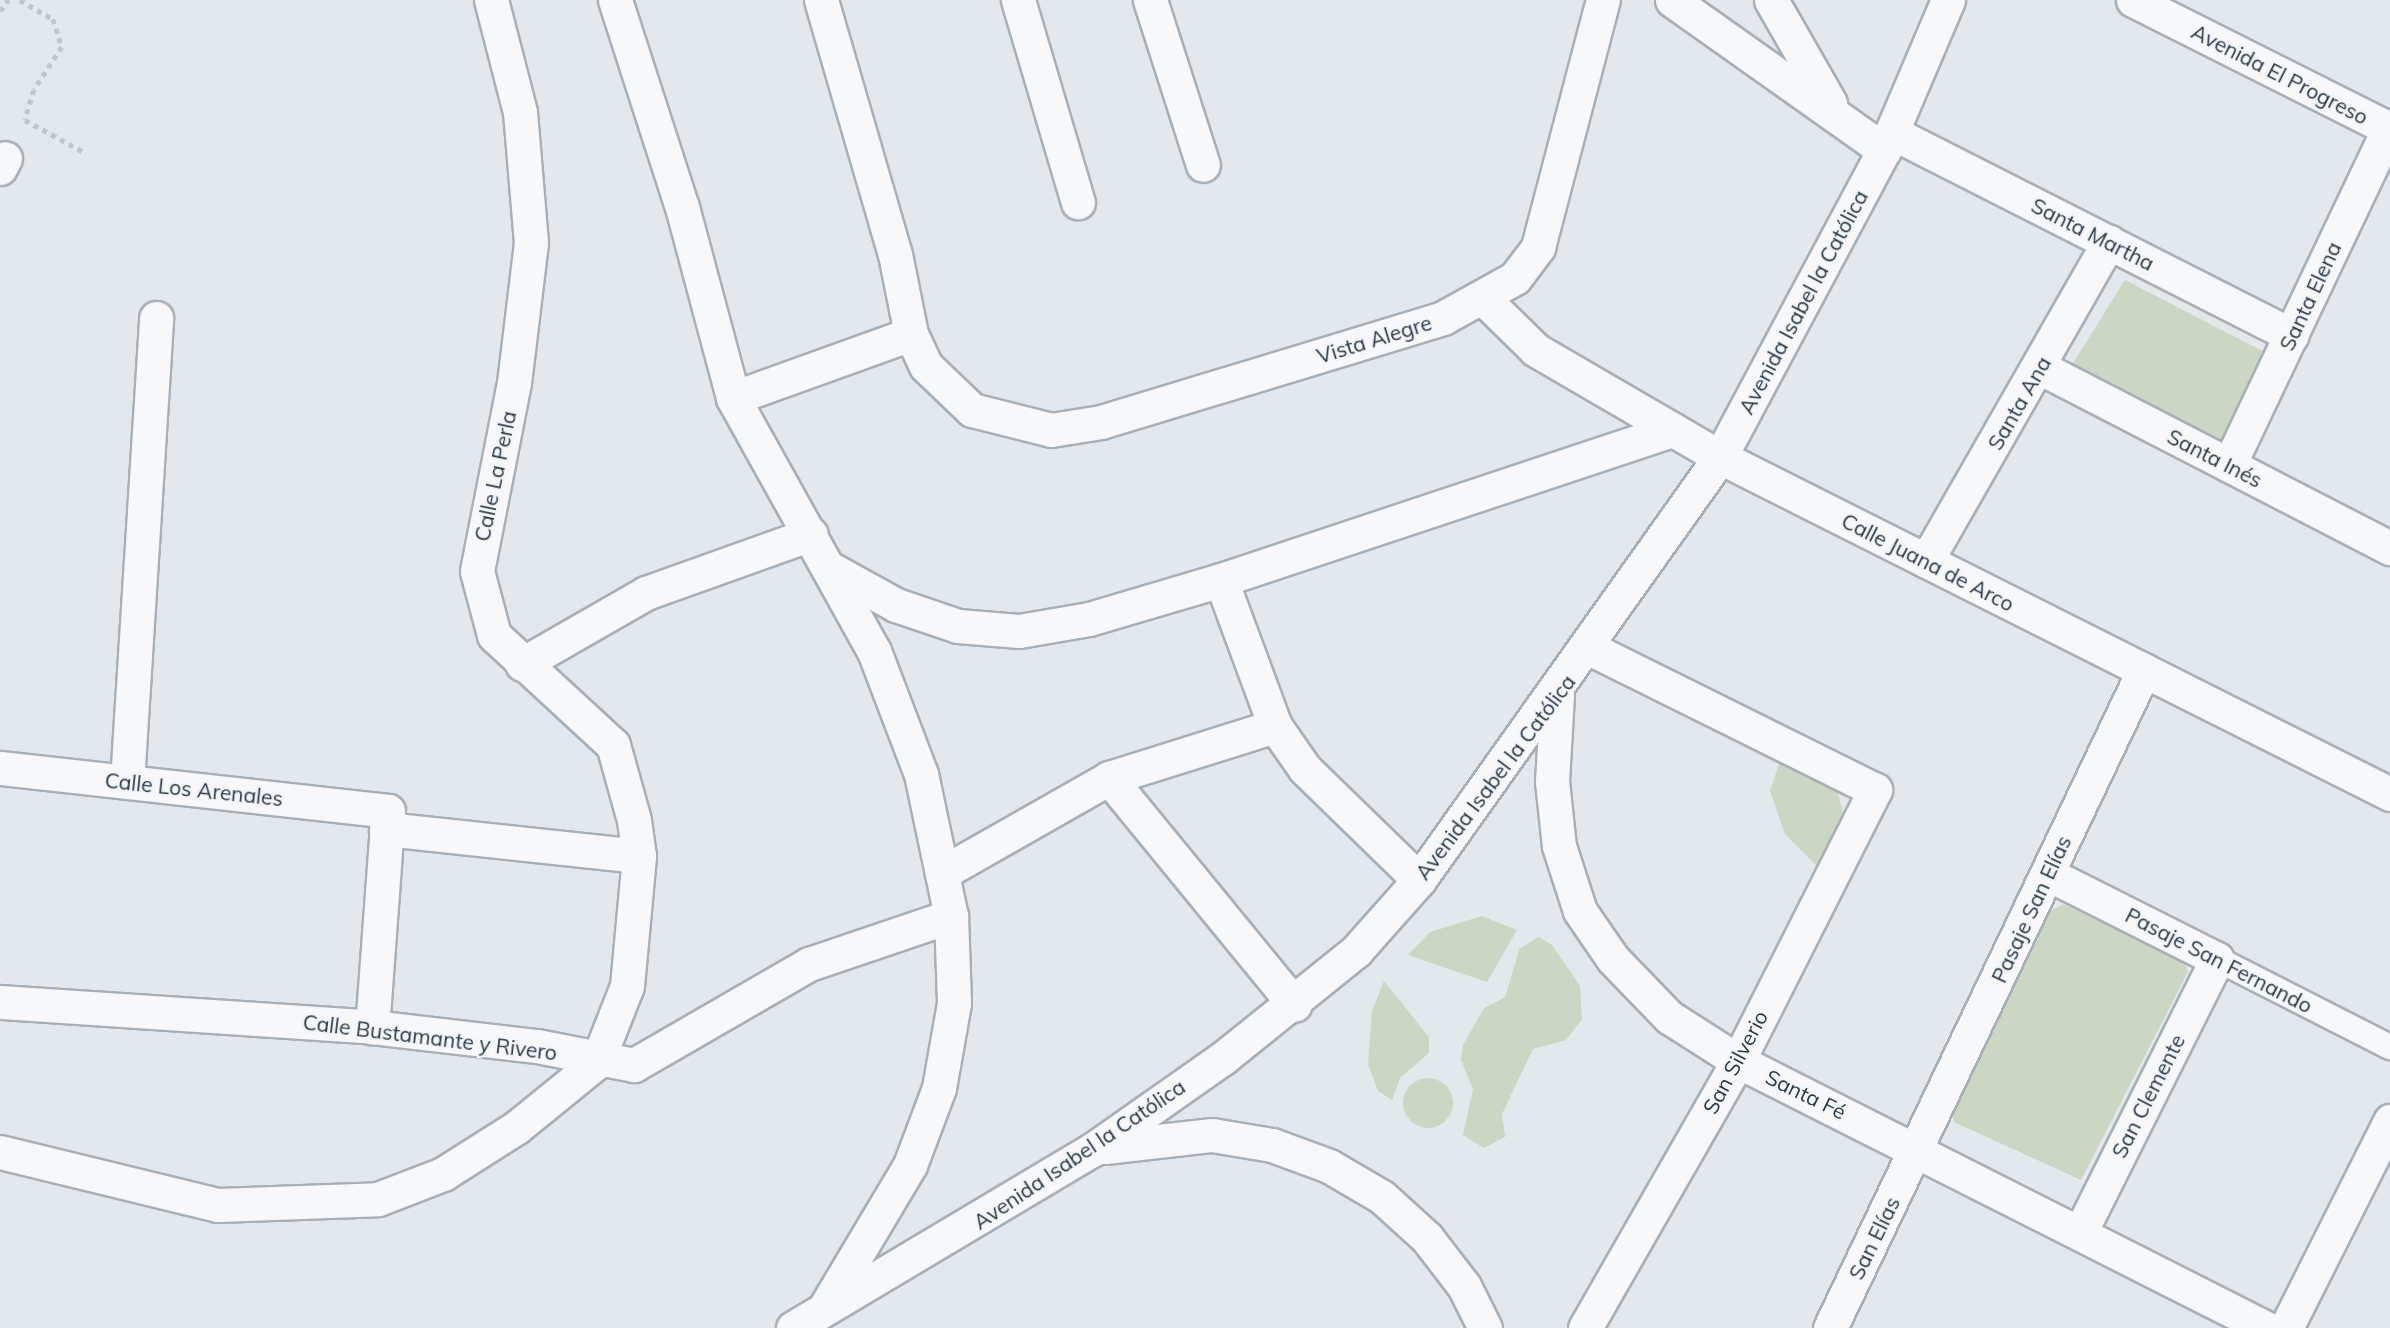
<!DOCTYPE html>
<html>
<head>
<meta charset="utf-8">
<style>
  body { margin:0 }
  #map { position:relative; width:2390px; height:1328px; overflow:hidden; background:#e3e8ec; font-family:Mulish,sans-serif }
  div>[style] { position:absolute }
  .green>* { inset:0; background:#cbd7c3 }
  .round { border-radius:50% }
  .path>* { height:4.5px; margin-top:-2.25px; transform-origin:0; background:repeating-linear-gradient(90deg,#c1c6cb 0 5px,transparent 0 10px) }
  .roads { filter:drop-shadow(2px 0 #a7b0b7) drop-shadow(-2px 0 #a7b0b7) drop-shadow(0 2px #a7b0b7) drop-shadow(0 -2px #a7b0b7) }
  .pedestrian>* { height:24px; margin:-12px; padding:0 12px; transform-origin:12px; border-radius:12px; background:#f6f8fa }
  .minor>* { height:33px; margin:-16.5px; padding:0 16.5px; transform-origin:16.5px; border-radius:16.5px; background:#f6f8fa }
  span { translate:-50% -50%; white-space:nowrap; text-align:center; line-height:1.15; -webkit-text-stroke:5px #f3f6f9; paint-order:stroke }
  .street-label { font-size:21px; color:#293847 }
</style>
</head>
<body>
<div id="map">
  <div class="green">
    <div style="clip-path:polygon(2125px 280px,2270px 355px,2227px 449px,2070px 368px)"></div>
    <div style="clip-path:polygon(1781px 758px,1837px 790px,1847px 828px,1823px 872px,1785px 834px,1770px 791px)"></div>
    <div style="clip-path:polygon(2063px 904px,2184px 962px,2188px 972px,2081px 1180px,1954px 1122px,1952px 1114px,2049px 912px)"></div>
    <div style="clip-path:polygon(1482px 916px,1517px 930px,1487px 982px,1408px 955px,1430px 932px)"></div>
    <div style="clip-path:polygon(1539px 937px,1552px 945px,1580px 986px,1582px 1019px,1566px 1040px,1533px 1049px,1502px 1114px,1505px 1137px,1484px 1148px,1463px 1135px,1473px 1089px,1461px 1060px,1463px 1045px,1484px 1008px,1505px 997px,1520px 948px)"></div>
    <div style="clip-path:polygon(1384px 981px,1429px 1037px,1429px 1053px,1400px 1078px,1392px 1100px,1378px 1091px,1368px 1064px,1372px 1011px)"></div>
    <div class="round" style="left:1403px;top:1078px;width:50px;height:50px"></div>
  </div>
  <div class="path">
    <div style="left:20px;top:0;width:38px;rotate:30deg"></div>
    <div style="left:53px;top:19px;width:29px;rotate:72deg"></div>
    <div style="left:62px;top:47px;width:51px;rotate:123.1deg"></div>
    <div style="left:34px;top:90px;width:31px;rotate:107deg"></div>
    <div style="left:25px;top:120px;width:67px;rotate:28.5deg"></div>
    <div style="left:0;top:11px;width:14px;rotate:-54deg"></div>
  </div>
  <div class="roads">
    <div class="pedestrian">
      <div style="left:2217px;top:959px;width:194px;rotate:27deg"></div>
    </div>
    <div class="minor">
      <div style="left:615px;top:0;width:218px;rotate:72.1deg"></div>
      <div style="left:682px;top:207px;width:198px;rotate:75deg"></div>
      <div style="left:733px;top:398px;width:290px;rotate:60.9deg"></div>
      <div style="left:874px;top:651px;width:132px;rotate:69.1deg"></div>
      <div style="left:921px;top:774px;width:145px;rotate:78.1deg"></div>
      <div style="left:951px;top:916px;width:87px;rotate:88deg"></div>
      <div style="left:954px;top:1003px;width:86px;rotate:100deg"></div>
      <div style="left:939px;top:1088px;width:82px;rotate:110.6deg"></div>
      <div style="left:910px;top:1165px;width:164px;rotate:120.8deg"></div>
      <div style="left:821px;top:0;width:265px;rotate:73.8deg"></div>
      <div style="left:895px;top:254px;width:82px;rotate:78.7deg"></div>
      <div style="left:911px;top:334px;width:35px;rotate:65deg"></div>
      <div style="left:926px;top:366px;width:64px;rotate:43.7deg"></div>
      <div style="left:972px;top:410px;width:81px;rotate:14.2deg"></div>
      <div style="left:1051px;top:430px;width:51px;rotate:-9.1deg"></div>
      <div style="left:1101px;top:422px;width:357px;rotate:-16.9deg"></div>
      <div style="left:1443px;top:318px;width:82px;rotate:-29.1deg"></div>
      <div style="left:1515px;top:278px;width:39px;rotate:-53deg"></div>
      <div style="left:1538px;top:247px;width:255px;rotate:-75.3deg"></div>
      <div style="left:1018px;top:0;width:211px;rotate:73.5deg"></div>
      <div style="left:1150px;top:0;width:173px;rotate:72.2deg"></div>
      <div style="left:1672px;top:0;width:260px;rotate:35.3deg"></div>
      <div style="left:1771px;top:0;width:119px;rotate:60.2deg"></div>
      <div style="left:2133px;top:0;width:288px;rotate:26.7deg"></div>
      <div style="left:1893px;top:133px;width:447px;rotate:26.9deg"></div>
      <div style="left:0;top:168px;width:11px;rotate:-63deg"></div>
      <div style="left:1485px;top:300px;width:71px;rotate:44.4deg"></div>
      <div style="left:1536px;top:350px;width:213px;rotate:30.2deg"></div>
      <div style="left:1720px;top:457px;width:750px;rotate:26.7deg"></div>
      <div style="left:2041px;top:368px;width:393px;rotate:27.3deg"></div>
      <div style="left:733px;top:398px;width:189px;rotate:-19.8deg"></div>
      <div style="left:2229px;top:465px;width:375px;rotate:-64.6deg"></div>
      <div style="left:1926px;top:561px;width:368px;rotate:-60.2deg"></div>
      <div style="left:829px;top:568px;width:77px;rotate:28.9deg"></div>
      <div style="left:896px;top:605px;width:65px;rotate:18.7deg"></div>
      <div style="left:958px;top:626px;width:61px;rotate:4.7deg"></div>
      <div style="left:1019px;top:631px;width:71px;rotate:-9.7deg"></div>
      <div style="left:1089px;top:619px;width:138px;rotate:-16.5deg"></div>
      <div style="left:1221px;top:580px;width:476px;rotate:-18.4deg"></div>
      <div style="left:1221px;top:580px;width:156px;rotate:69.7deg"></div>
      <div style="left:1275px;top:726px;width:52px;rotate:55.1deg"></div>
      <div style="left:1305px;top:769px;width:159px;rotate:44.2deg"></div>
      <div style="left:522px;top:664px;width:143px;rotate:-29.8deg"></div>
      <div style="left:646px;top:593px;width:175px;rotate:-19.7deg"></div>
      <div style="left:1557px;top:695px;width:86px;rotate:93.3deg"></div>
      <div style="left:1552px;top:781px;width:65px;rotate:83.9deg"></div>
      <div style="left:1559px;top:846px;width:68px;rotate:72.1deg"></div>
      <div style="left:1580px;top:911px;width:58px;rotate:55.5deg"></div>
      <div style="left:1613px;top:959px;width:81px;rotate:46deg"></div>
      <div style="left:1669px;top:1017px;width:82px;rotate:32.5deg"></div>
      <div style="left:1738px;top:1061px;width:592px;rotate:26.82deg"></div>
      <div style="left:0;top:768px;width:390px;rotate:6.3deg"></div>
      <div style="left:388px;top:811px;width:217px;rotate:94.2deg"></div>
      <div style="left:1109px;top:778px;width:293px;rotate:50.7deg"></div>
      <div style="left:127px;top:782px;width:465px;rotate:-86.4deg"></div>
      <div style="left:386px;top:829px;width:254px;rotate:6.1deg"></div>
      <div style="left:942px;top:873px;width:192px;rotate:-29.6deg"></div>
      <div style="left:1109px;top:778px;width:174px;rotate:-17.4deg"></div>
      <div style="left:2048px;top:874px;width:189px;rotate:26.7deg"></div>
      <div style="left:2217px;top:959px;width:306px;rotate:116.6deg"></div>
      <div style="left:0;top:1002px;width:373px;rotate:3.8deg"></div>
      <div style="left:372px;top:1027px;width:166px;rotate:6.6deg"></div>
      <div style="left:537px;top:1046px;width:99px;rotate:11.1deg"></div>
      <div style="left:634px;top:1065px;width:202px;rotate:-30deg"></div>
      <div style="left:809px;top:964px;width:150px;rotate:-18.7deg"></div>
      <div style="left:1105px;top:1147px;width:108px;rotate:-6.4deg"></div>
      <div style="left:1212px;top:1135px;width:61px;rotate:9.5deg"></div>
      <div style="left:1272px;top:1145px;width:61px;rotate:20.2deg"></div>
      <div style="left:1329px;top:1166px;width:61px;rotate:30.3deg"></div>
      <div style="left:1382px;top:1197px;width:61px;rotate:42.3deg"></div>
      <div style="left:1427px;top:1238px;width:61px;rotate:52.4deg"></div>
      <div style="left:1464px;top:1286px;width:47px;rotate:63.4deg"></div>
      <div style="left:0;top:1152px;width:224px;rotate:13.7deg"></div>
      <div style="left:218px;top:1205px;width:160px;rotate:-2.1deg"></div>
      <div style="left:378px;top:1199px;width:70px;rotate:-21deg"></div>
      <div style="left:443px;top:1174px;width:88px;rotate:-32.4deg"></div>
      <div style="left:517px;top:1127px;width:103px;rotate:-39.1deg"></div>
      <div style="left:597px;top:1062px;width:82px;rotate:-68.5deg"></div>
      <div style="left:627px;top:986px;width:131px;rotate:-84.7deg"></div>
      <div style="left:639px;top:856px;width:36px;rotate:-98deg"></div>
      <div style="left:634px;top:820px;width:78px;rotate:-105.6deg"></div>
      <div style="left:613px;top:745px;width:162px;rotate:-137.3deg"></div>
      <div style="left:494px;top:635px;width:66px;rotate:-104.9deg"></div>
      <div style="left:477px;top:571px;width:192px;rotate:-78.9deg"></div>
      <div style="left:514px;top:383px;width:141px;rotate:-83.1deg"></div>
      <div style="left:531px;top:243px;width:131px;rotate:-94.8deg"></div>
      <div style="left:520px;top:112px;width:116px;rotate:-104.5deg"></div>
      <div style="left:793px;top:1328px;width:348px;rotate:-30.8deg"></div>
      <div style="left:1092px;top:1150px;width:160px;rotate:-35.1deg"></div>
      <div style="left:1223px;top:1058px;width:171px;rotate:-38.8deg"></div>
      <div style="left:1356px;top:951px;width:95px;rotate:-48.4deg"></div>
      <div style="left:1419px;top:880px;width:519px;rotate:-54.56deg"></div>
      <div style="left:1720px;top:457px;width:348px;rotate:-61.9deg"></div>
      <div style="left:1884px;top:150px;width:163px;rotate:-66.9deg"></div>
      <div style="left:1585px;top:1328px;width:308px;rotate:-60.2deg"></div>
      <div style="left:1738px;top:1061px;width:304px;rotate:-63.2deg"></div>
      <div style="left:1875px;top:790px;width:319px;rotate:-153.6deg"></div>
      <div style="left:1830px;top:1328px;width:729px;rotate:-64.49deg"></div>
      <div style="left:2286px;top:1328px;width:232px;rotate:-63.3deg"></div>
    </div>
  </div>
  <div class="street-label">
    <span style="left:2280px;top:74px;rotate:27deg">Avenida El Progreso</span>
    <span style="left:2093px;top:234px;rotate:27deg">Santa Martha</span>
    <span style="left:2310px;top:296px;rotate:-65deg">Santa Elena</span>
    <span style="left:1803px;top:302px;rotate:-62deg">Avenida Isabel la Católica</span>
    <span style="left:1374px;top:339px;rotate:-17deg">Vista Alegre</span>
    <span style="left:2019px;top:403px;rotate:-60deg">Santa Ana</span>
    <span style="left:2215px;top:458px;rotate:27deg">Santa Inés</span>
    <span style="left:495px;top:476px;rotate:-78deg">Calle La Perla</span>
    <span style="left:1928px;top:562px;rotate:27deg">Calle Juana de Arco</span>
    <span style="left:1495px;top:777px;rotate:-53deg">Avenida Isabel la Católica</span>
    <span style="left:194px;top:789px;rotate:6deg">Calle Los Arenales</span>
    <span style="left:2031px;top:909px;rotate:-65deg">Pasaje San Elías</span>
    <span style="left:2219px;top:960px;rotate:27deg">Pasaje San Fernando</span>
    <span style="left:430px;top:1037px;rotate:7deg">Calle Bustamante y Rivero</span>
    <span style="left:1735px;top:1062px;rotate:-62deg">San Silverio</span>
    <span style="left:1806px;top:1094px;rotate:26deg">Santa Fé</span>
    <span style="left:2148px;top:1096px;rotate:-63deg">San Clemente</span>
    <span style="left:1079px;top:1154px;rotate:-34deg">Avenida Isabel la Católica</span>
    <span style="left:1874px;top:1238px;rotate:-64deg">San Elías</span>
  </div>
</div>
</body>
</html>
